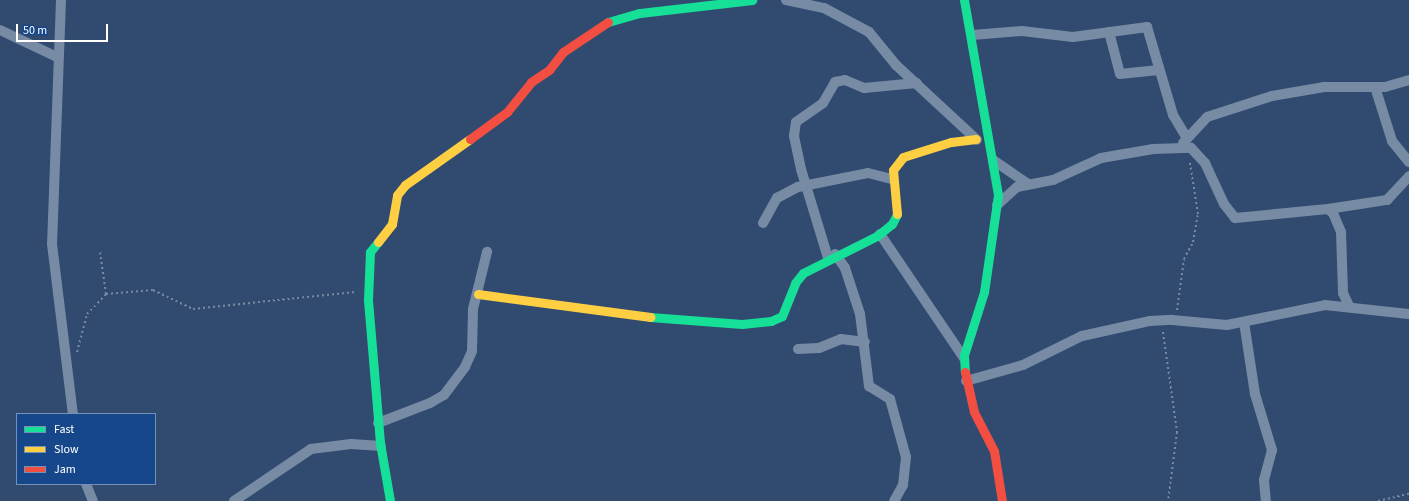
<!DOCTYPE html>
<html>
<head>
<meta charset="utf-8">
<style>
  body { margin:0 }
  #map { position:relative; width:1409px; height:501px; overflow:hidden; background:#304b6f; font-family:"Source Sans 3",sans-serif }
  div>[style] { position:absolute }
  .path>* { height:2px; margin-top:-1px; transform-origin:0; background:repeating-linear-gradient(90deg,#778ba4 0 2px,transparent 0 5px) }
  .street>* { height:10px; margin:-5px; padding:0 5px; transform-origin:5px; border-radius:5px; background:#778ba4 }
  .fast>* { height:9px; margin:-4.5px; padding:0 4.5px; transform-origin:4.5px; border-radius:4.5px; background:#16e098 }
  .slow>* { height:9px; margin:-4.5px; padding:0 4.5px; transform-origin:4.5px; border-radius:4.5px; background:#ffcf43 }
  .jam>* { height:9px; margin:-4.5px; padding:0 4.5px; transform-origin:4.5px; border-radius:4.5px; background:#f24e42 }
  span { translate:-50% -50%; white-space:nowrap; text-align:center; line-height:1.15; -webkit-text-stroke:3px #15478a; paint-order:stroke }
  .legend { position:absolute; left:16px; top:413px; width:140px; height:72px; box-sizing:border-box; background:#15478a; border:1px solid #7391b9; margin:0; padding:5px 7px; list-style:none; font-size:12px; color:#fff }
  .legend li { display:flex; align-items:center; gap:8px; height:20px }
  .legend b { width:20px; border:1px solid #7391b9 }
  .scale { position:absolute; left:16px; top:24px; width:92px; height:18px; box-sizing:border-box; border:2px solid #fff; border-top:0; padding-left:5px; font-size:12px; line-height:14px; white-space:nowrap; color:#fff; -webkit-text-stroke:3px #15478a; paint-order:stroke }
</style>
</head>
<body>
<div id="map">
  <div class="path">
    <div style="left:106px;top:294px;width:47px;rotate:-4.9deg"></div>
    <div style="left:153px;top:290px;width:44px;rotate:25.4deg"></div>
    <div style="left:193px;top:309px;width:163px;rotate:-6deg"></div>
    <div style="left:1177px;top:310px;width:51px;rotate:-82.2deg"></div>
    <div style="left:1184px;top:259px;width:19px;rotate:-62deg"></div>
    <div style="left:1193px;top:242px;width:28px;rotate:-80deg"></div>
    <div style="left:1198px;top:214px;width:52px;rotate:-98.9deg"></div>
    <div style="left:1163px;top:332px;width:101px;rotate:82deg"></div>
    <div style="left:1177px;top:432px;width:70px;rotate:97.4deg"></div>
    <div style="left:77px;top:352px;width:39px;rotate:-75deg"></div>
    <div style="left:87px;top:314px;width:28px;rotate:-46deg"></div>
    <div style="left:106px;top:294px;width:42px;rotate:-98.1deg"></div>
    <div style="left:1378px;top:501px;width:32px;rotate:-13deg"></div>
  </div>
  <div class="street">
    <div style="left:61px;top:0;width:244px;rotate:92.1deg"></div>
    <div style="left:52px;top:244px;width:171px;rotate:83deg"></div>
    <div style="left:786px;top:0;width:39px;rotate:12deg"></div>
    <div style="left:824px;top:8px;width:51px;rotate:28.1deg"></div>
    <div style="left:869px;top:32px;width:43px;rotate:50.7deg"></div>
    <div style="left:896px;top:65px;width:110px;rotate:42.8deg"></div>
    <div style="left:0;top:30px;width:63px;rotate:25.3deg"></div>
    <div style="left:1109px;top:32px;width:43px;rotate:75.3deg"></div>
    <div style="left:1120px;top:74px;width:39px;rotate:-6deg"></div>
    <div style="left:972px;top:35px;width:50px;rotate:-4.6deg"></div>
    <div style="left:1022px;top:31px;width:51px;rotate:6.7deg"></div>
    <div style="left:1073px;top:37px;width:75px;rotate:-7.7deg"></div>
    <div style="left:1147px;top:27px;width:92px;rotate:73.5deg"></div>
    <div style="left:1173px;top:115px;width:27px;rotate:59deg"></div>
    <div style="left:1375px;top:87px;width:57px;rotate:72.5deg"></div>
    <div style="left:1392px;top:141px;width:27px;rotate:51deg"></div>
    <div style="left:1183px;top:143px;width:35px;rotate:-47deg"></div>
    <div style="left:1207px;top:117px;width:68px;rotate:-17.9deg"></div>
    <div style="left:1272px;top:96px;width:53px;rotate:-9.8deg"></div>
    <div style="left:1324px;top:87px;width:61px"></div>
    <div style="left:1385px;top:87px;width:25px;rotate:-16deg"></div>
    <div style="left:993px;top:160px;width:42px;rotate:34.4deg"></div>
    <div style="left:997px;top:205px;width:27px;rotate:-42deg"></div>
    <div style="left:1017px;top:187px;width:37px;rotate:-11deg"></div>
    <div style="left:1053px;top:180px;width:53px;rotate:-24.6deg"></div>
    <div style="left:1101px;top:158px;width:53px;rotate:-9.8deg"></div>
    <div style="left:1153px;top:149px;width:38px;rotate:-2deg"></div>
    <div style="left:1191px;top:148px;width:21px;rotate:47deg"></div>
    <div style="left:1205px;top:163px;width:45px;rotate:65.1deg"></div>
    <div style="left:1224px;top:204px;width:18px;rotate:52deg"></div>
    <div style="left:1235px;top:218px;width:93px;rotate:-5.5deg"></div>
    <div style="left:1328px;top:209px;width:6px;rotate:39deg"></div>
    <div style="left:1333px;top:213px;width:21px;rotate:67deg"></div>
    <div style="left:1341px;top:232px;width:61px;rotate:88.1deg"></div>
    <div style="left:1343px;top:293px;width:14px;rotate:65deg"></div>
    <div style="left:1328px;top:209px;width:60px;rotate:-8.7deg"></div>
    <div style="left:1387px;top:200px;width:33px;rotate:-47deg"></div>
    <div style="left:763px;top:223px;width:29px;rotate:-61deg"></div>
    <div style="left:777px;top:198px;width:24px;rotate:-28deg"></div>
    <div style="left:798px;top:187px;width:71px;rotate:-11.3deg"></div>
    <div style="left:868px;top:173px;width:25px;rotate:14deg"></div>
    <div style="left:880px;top:234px;width:150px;rotate:55.9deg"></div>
    <div style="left:835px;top:254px;width:17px;rotate:54deg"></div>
    <div style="left:845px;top:268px;width:48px;rotate:71.9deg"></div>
    <div style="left:860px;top:314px;width:73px;rotate:82.9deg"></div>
    <div style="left:869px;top:386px;width:25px;rotate:32deg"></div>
    <div style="left:890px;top:399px;width:60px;rotate:74.6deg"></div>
    <div style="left:906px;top:457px;width:28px;rotate:96deg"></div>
    <div style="left:903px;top:485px;width:18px;rotate:119deg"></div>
    <div style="left:828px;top:258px;width:93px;rotate:-106.9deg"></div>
    <div style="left:801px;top:169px;width:34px;rotate:-102deg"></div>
    <div style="left:794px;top:136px;width:14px;rotate:-82deg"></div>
    <div style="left:796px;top:122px;width:33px;rotate:-35deg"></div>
    <div style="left:823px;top:103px;width:24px;rotate:-60deg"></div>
    <div style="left:835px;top:82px;width:10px;rotate:-11deg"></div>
    <div style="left:845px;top:80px;width:21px;rotate:23deg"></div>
    <div style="left:864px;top:88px;width:53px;rotate:-5.4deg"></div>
    <div style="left:1244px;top:322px;width:73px;rotate:81.3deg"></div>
    <div style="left:1255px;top:394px;width:59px;rotate:73.1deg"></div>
    <div style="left:1272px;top:450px;width:31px;rotate:105deg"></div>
    <div style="left:1264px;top:480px;width:21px;rotate:85deg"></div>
    <div style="left:798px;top:349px;width:21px;rotate:-3deg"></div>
    <div style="left:819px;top:348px;width:24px;rotate:-22deg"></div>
    <div style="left:841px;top:339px;width:24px;rotate:7deg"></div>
    <div style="left:966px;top:381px;width:59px;rotate:-15.7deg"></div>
    <div style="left:1023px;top:365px;width:66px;rotate:-26.2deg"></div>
    <div style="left:1082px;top:336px;width:70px;rotate:-12.4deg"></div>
    <div style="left:1150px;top:321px;width:22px;rotate:-3deg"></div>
    <div style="left:1172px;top:320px;width:55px;rotate:5.2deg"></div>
    <div style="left:1227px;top:325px;width:100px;rotate:-11.5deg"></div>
    <div style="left:1325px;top:305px;width:84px;rotate:6.1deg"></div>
    <div style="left:378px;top:423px;width:56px;rotate:-21deg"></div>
    <div style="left:430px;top:403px;width:16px;rotate:-30deg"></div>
    <div style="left:444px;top:395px;width:35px;rotate:-53deg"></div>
    <div style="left:465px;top:367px;width:17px;rotate:-66deg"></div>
    <div style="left:472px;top:351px;width:42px;rotate:-88.6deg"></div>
    <div style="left:473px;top:309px;width:59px;rotate:-76.2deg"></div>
    <div style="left:86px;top:484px;width:18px;rotate:68deg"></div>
    <div style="left:234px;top:501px;width:93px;rotate:-34deg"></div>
    <div style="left:311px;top:449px;width:40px;rotate:-7.1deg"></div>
    <div style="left:351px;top:444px;width:30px;rotate:4deg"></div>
  </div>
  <div class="fast">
    <div style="left:964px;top:0;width:198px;rotate:80.1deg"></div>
    <div style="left:998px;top:195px;width:98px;rotate:98.2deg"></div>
    <div style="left:984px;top:292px;width:66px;rotate:107.6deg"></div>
    <div style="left:964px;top:355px;width:17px;rotate:87deg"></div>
    <div style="left:608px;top:22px;width:33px;rotate:-16deg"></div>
    <div style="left:640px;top:13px;width:113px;rotate:-6.6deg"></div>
    <div style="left:378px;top:242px;width:13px;rotate:129deg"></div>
    <div style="left:370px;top:252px;width:48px;rotate:92.4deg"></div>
    <div style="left:368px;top:300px;width:144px;rotate:85.2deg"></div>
    <div style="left:380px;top:443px;width:59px;rotate:80.2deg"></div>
    <div style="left:650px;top:317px;width:92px;rotate:4.4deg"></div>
    <div style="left:742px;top:324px;width:29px;rotate:-6deg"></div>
    <div style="left:771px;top:321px;width:12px;rotate:-24deg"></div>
    <div style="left:782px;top:316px;width:35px;rotate:-68deg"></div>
    <div style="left:795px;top:283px;width:13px;rotate:-51deg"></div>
    <div style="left:803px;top:273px;width:83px;rotate:-26.6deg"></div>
    <div style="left:877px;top:236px;width:19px;rotate:-39deg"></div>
    <div style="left:892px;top:224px;width:11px;rotate:-63deg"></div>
  </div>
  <div class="slow">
    <div style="left:897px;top:214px;width:44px;rotate:-95.2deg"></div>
    <div style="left:893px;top:170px;width:16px;rotate:-52deg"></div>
    <div style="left:903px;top:157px;width:50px;rotate:-17.4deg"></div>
    <div style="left:951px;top:142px;width:25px;rotate:-7deg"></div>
    <div style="left:378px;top:242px;width:23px;rotate:-52deg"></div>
    <div style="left:392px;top:224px;width:29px;rotate:-80deg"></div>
    <div style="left:397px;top:195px;width:13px;rotate:-51deg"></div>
    <div style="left:405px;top:185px;width:80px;rotate:-35.3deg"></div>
    <div style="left:478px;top:294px;width:174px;rotate:7.6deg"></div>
  </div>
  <div class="jam">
    <div style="left:470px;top:139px;width:46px;rotate:-36.1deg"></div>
    <div style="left:507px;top:112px;width:38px;rotate:-51deg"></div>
    <div style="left:531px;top:82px;width:22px;rotate:-34deg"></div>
    <div style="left:549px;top:70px;width:23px;rotate:-52deg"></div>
    <div style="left:563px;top:52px;width:54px;rotate:-33.7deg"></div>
    <div style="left:965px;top:372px;width:41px;rotate:77.3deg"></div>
    <div style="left:974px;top:412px;width:44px;rotate:62.9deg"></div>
    <div style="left:994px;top:451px;width:51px;rotate:80.9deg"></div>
  </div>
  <ul class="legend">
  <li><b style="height:5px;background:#16e098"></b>Fast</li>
  <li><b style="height:5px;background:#ffcf43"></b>Slow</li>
  <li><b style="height:5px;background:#f24e42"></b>Jam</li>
  </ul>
  <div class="scale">50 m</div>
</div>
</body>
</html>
